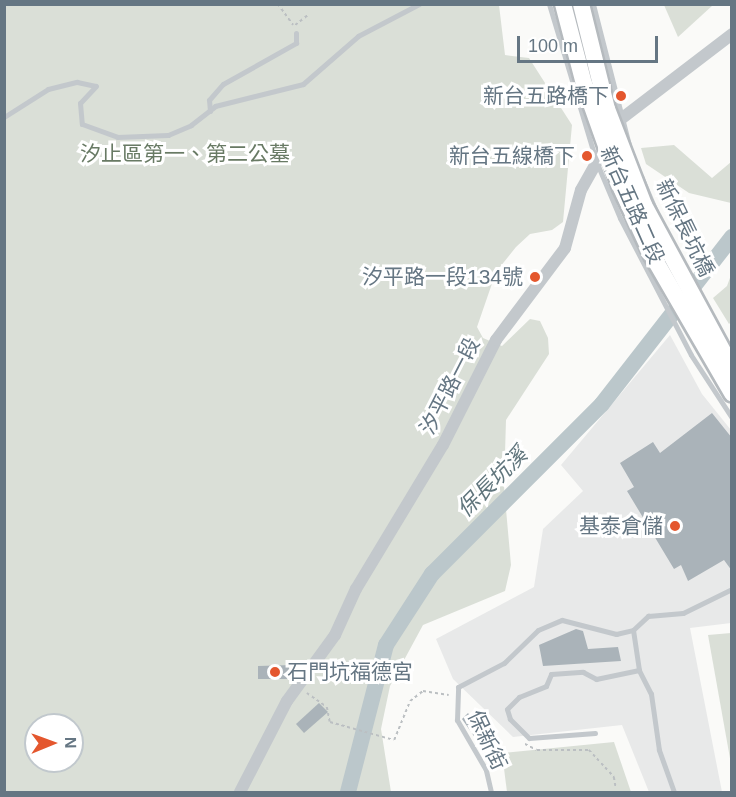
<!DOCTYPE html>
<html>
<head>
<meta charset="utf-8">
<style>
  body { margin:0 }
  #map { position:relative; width:736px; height:797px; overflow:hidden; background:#fafaf8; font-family:Helvetica,"Noto Sans TC",sans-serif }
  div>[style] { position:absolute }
  .built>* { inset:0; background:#e8e9e9 }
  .green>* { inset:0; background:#dadfd7 }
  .river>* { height:16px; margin:-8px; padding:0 8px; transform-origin:8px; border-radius:8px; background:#bbc7cb }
  .building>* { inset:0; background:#aab3b9 }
  .path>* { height:1.5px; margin-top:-0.75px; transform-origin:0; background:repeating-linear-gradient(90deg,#bbbfc2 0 3px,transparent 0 6px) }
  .service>* { height:5px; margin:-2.5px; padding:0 2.5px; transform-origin:2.5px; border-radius:2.5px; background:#c3c8cc }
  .tertiary>* { height:12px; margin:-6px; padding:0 6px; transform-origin:6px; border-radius:6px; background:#c3c8cc }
  .bridges { filter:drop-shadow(2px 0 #b5babe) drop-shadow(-2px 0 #b5babe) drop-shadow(0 2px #b5babe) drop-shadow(0 -2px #b5babe) }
  .primary-bridge>* { height:16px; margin:-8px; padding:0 8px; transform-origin:8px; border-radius:8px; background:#fff }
  .dots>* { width:16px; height:16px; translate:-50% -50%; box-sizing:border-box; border:3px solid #fff; border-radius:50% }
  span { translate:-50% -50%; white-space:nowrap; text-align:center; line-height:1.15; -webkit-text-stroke:6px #fff; paint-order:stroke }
  .poi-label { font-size:21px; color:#657683 }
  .right { translate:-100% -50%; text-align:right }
  .left { translate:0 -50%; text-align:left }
  .park-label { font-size:21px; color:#687a64 }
  .street-label { font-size:21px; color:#657683 }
  .water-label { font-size:22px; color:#60757c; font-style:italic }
  .frame { position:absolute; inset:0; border:6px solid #657683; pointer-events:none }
  .north { position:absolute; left:24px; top:713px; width:60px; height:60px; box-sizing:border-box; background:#fff; border:2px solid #c1c8cd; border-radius:50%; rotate:89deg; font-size:16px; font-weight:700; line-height:24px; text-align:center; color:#657683 }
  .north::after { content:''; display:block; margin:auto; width:21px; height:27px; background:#e4572e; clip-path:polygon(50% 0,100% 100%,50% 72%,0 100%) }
  .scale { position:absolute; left:517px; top:36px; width:141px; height:27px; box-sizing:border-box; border:3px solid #657683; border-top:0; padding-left:8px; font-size:18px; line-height:21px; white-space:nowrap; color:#657683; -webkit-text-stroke:4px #fff; paint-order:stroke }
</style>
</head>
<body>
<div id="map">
  <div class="built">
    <div style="clip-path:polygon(670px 335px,702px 394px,731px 430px,731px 623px,690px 628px,722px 792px,649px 792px,622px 725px,513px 737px,453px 679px,436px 639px,534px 587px,543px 529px,583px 491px,561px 465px)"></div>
  </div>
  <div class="green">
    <div style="clip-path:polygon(evenodd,5px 5px,499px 5px,505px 55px,529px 58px,572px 125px,563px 222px,552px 230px,530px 234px,516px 247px,496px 272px,477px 327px,483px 338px,502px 346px,530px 319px,540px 321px,548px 338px,549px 354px,506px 420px,504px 487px,511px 565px,505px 591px,423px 625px,390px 686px,381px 729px,391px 792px,5px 792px,5px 5px,36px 725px,72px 725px,72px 761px,36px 761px,36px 725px)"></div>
    <div style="clip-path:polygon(664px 5px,713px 5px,678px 37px)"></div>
    <div style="clip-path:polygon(674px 145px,712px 178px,731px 162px,731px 203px,689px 193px,646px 164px,641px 148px)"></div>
    <div style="clip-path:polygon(731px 275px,731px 322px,729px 324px,713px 298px,727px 286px)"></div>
    <div style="clip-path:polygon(731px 633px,732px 633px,731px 764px,708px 635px)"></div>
    <div style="clip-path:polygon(614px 742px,631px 792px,507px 792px,502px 753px)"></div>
  </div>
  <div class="river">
    <div style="left:348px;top:792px;width:152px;rotate:-75.5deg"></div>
    <div style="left:386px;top:645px;width:85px;rotate:-57.1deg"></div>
    <div style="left:432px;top:574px;width:240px;rotate:-45deg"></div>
    <div style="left:602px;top:404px;width:212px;rotate:-52.1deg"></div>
  </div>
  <div class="building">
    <div style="clip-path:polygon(712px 413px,732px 438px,732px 571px,724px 560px,688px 581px,681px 565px,674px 569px,627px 491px,634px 487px,620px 463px,653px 442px,660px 453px)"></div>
    <div style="clip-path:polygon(576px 629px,583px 631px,588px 649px,618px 647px,621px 661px,543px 666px,539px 645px)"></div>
    <div style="clip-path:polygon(293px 665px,293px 679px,258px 679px,258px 666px)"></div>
    <div style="clip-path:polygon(319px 703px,328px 712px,304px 733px,296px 724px)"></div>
    <div style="clip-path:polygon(468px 713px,484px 734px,478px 742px,462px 719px)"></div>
  </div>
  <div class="path">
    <div style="left:278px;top:4px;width:26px;rotate:54deg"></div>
    <div style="left:295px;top:25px;width:16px;rotate:-38deg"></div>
    <div style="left:307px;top:693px;width:24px;rotate:35deg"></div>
    <div style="left:327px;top:707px;width:15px;rotate:79deg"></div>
    <div style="left:330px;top:722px;width:66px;rotate:15.7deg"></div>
    <div style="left:394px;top:740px;width:42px;rotate:-67.7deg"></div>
    <div style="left:410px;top:701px;width:16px;rotate:-38deg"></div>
    <div style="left:423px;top:691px;width:26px;rotate:9deg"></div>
    <div style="left:525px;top:744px;width:13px;rotate:27deg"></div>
    <div style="left:537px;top:750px;width:52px"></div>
    <div style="left:589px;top:750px;width:37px;rotate:47deg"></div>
    <div style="left:614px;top:777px;width:11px;rotate:80deg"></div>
  </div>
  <div class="service">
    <div style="left:549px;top:4px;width:164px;rotate:73.3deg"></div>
    <div style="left:596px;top:161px;width:62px;rotate:67.2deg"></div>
    <div style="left:620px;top:218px;width:154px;rotate:62.6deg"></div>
    <div style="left:691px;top:355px;width:75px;rotate:56.9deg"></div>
    <div style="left:593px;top:4px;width:146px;rotate:75.7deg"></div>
    <div style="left:210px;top:111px;width:11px;rotate:-95deg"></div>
    <div style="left:209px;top:100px;width:21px;rotate:-49deg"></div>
    <div style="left:223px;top:84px;width:84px;rotate:-29.3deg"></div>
    <div style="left:296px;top:43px;width:10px;rotate:-90deg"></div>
    <div style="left:4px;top:117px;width:52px;rotate:-32.5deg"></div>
    <div style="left:48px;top:89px;width:30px;rotate:-14deg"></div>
    <div style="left:77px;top:82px;width:19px;rotate:12deg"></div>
    <div style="left:96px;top:86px;width:23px;rotate:133deg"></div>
    <div style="left:80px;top:103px;width:21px;rotate:85deg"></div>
    <div style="left:82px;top:124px;width:37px;rotate:20deg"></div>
    <div style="left:117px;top:137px;width:51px;rotate:-2.2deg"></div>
    <div style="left:168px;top:135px;width:25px;rotate:-23deg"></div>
    <div style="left:191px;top:125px;width:31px;rotate:-38deg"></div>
    <div style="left:215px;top:106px;width:91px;rotate:-14deg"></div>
    <div style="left:303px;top:84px;width:73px;rotate:-41.1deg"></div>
    <div style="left:358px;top:36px;width:69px;rotate:-27.7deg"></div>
    <div style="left:641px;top:176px;width:38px;rotate:67deg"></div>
    <div style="left:595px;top:733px;width:66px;rotate:175.7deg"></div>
    <div style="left:529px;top:738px;width:27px;rotate:-135deg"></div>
    <div style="left:510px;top:719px;width:10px;rotate:-107deg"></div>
    <div style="left:507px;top:709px;width:17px;rotate:-45deg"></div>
    <div style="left:519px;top:697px;width:29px;rotate:-22deg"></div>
    <div style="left:546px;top:686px;width:13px;rotate:-67deg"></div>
    <div style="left:551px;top:674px;width:32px;rotate:-4deg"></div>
    <div style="left:583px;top:672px;width:15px;rotate:28deg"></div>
    <div style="left:596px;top:679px;width:44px;rotate:-11.8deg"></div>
    <div style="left:491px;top:792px;width:23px;rotate:-103deg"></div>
    <div style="left:486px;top:770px;width:58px;rotate:-120.1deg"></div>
    <div style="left:457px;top:720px;width:33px;rotate:-88deg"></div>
    <div style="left:458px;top:687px;width:52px;rotate:-27.6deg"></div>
    <div style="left:504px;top:663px;width:47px;rotate:-44.1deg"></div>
    <div style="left:538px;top:630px;width:26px;rotate:-23deg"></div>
    <div style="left:562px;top:620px;width:56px;rotate:14.5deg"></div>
    <div style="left:616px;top:634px;width:17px;rotate:-13deg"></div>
    <div style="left:674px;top:792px;width:45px;rotate:-109.7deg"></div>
    <div style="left:659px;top:750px;width:57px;rotate:-98.1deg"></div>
    <div style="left:651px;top:694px;width:27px;rotate:-117deg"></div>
    <div style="left:639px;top:670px;width:40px;rotate:-98.5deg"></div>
    <div style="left:633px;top:630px;width:21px;rotate:-43deg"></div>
    <div style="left:648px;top:616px;width:35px;rotate:-5deg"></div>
    <div style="left:683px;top:613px;width:55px;rotate:-26.1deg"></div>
  </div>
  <div class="tertiary">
    <div style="left:240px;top:792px;width:102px;rotate:-62.7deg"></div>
    <div style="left:287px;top:701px;width:82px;rotate:-54deg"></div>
    <div style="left:335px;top:635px;width:51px;rotate:-65.5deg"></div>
    <div style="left:356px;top:589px;width:168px;rotate:-58.9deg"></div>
    <div style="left:443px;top:445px;width:118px;rotate:-63.2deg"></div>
    <div style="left:496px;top:340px;width:115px;rotate:-53.1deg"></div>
    <div style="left:565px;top:248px;width:60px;rotate:-74.6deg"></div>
    <div style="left:581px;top:190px;width:81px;rotate:-60.6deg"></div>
    <div style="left:621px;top:119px;width:140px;rotate:-37.4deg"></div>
  </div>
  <div class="bridges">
    <div class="primary-bridge">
      <div style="left:563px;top:4px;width:83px;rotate:75.3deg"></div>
      <div style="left:584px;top:84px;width:110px;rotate:70.4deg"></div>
      <div style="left:621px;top:188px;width:74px;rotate:65.2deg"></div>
      <div style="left:652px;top:255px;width:160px;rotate:59.9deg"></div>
      <div style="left:581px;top:4px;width:108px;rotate:76.1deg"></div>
      <div style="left:607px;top:109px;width:103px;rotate:68.9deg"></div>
      <div style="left:644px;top:205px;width:185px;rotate:61.6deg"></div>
    </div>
  </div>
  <div class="dots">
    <div style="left:621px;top:96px;background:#e4572e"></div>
    <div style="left:587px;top:156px;background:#e4572e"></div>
    <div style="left:535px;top:277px;background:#e4572e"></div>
    <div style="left:675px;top:526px;background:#e4572e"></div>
    <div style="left:275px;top:672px;background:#e4572e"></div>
  </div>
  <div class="poi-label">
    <span class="right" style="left:609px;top:96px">新台五路橋下</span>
    <span class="right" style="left:575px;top:156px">新台五線橋下</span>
    <span class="right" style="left:523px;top:277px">汐平路一段134號</span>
    <span class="right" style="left:663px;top:526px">基泰倉儲</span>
    <span class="left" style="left:287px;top:672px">石門坑福德宮</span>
  </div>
  <div class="park-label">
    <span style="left:185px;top:154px">汐止區第一、第二公墓</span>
  </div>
  <div class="street-label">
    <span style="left:632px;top:205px;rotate:66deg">新台五路二段</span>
    <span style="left:685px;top:228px;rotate:64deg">新保長坑橋</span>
    <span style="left:450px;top:386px;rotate:-63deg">汐平路一段</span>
    <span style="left:487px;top:740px;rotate:65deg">保新街</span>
  </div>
  <div class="water-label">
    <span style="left:492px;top:482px;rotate:-45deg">保長坑溪</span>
  </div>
  <div class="frame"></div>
  <div class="north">N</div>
  <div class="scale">100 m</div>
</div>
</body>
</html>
